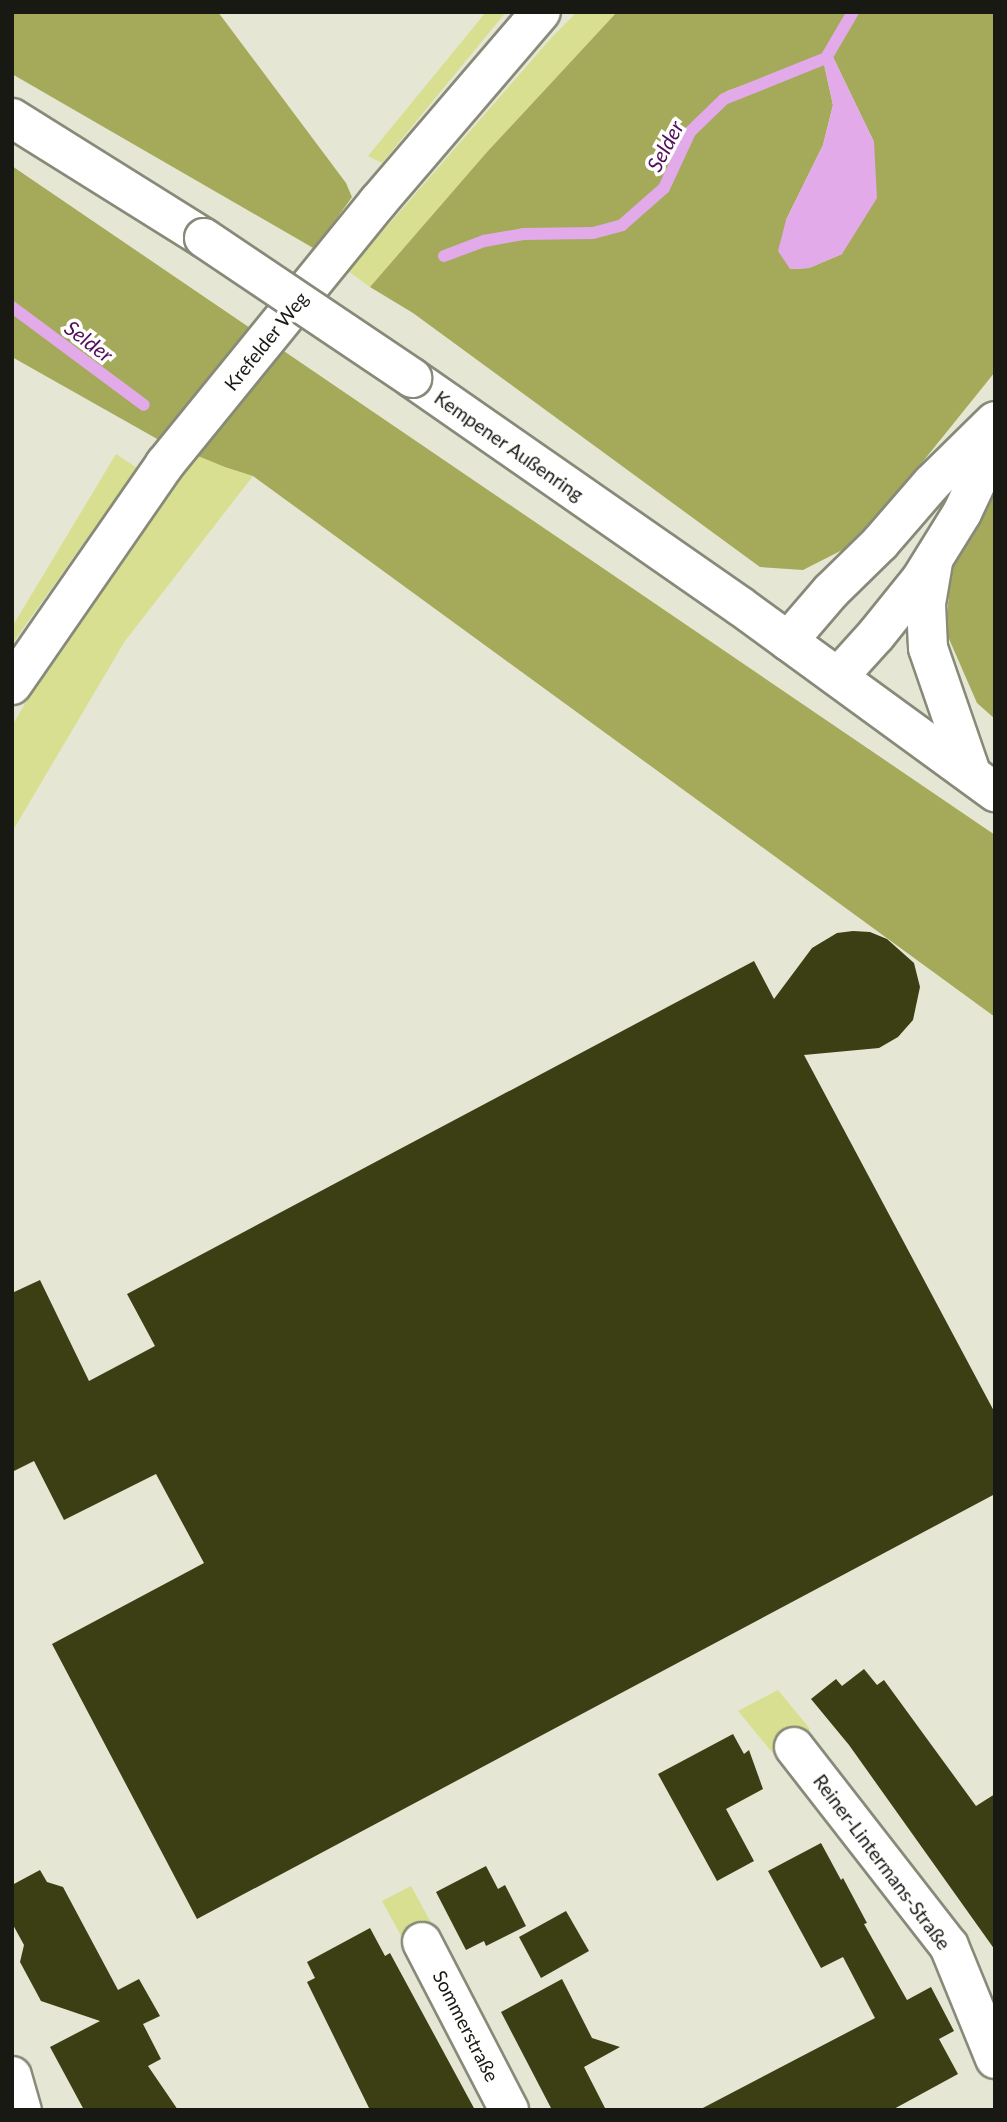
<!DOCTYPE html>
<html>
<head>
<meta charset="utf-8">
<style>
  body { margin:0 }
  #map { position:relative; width:1007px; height:2122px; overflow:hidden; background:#e5e7d4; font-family:Lato,sans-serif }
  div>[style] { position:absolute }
  .green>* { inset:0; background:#d8df91 }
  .forest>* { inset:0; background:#a4aa59 }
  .water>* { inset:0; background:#e2aae9 }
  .stream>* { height:12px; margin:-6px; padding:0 6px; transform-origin:6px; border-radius:6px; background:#e2aae9 }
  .building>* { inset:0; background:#3c3f14 }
  .roads { filter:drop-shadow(2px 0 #888a79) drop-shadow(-2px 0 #888a79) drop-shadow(0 2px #888a79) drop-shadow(0 -2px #888a79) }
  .minor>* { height:38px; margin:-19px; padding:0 19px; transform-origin:19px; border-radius:19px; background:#fff }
  .major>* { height:38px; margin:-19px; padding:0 19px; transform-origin:19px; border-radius:19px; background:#fff }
  .bridges { filter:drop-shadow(2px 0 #888a79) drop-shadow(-2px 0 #888a79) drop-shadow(0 2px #888a79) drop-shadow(0 -2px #888a79) }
  .major-bridge>* { height:38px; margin:-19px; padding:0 19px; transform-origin:19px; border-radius:19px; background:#fff }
  span { translate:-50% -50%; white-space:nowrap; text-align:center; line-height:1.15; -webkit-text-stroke:7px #fff; paint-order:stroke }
  .street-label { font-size:19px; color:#181912 }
  .water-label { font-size:21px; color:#520f5b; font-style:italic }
  .frame { position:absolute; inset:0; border:14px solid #181912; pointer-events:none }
</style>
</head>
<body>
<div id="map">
  <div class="green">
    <div style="clip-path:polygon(486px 12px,506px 12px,382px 163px,368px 156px)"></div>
    <div style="clip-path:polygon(577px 12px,617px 12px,487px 152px,370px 287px,348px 271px,552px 37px)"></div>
    <div style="clip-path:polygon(848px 12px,858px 12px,833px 57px,824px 64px,731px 98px,693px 134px,667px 190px,624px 227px,594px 238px,525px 238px,485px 245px,444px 261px,438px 253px,484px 237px,526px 231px,661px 187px,686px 130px,727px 91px,822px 57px)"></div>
    <div style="clip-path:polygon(116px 454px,137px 468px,12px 644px,12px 627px)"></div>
    <div style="clip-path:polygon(197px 455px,253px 476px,125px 641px,12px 832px,12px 726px,50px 661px,120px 556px)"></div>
    <div style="clip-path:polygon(778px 1690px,810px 1729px,776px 1757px,738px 1711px)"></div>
    <div style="clip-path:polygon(411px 1886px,434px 1928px,405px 1943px,382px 1901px)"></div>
  </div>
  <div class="forest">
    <div style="clip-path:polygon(12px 12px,218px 12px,346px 183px,352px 197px,315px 249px,12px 74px)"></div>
    <div style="clip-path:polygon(617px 12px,848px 12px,822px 57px,727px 91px,686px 130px,661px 187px,622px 220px,593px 229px,526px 231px,484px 237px,439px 253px,443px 261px,485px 245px,525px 238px,593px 238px,624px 227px,667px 190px,693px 134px,731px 98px,824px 64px,833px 105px,823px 145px,786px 220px,790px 269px,809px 268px,842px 254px,874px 142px,833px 57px,858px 12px,995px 12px,995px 372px,858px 542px,803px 570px,760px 567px,413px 313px,370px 287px,487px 152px)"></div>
    <div style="clip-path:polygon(12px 166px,995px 835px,995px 1017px,253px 476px,225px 467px,159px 440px,12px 357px)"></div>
    <div style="clip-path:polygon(995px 486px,995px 719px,977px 703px,946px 632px,952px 553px)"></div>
  </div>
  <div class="water">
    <div style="clip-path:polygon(833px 57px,874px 142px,877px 198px,842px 254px,809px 268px,790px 269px,778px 251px,786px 220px,823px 145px,833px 105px,824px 64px)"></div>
  </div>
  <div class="stream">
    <div style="left:444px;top:256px;width:43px;rotate:-20.6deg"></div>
    <div style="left:484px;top:241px;width:40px;rotate:-10deg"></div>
    <div style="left:523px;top:234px;width:70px;rotate:-0.8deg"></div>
    <div style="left:593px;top:233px;width:30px;rotate:-15deg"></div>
    <div style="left:622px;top:225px;width:56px;rotate:-41.4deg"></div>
    <div style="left:664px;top:188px;width:62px;rotate:-65.1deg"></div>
    <div style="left:690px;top:132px;width:47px;rotate:-44.1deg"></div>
    <div style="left:724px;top:99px;width:110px;rotate:-21.9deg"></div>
    <div style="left:826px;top:58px;width:53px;rotate:-59.6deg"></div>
    <div style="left:12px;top:307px;width:164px;rotate:36.6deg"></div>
  </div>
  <div class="building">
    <div style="clip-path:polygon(853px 931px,870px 932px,887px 939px,914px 963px,920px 987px,913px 1020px,898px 1037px,879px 1048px,804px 1055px,995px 1413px,995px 1494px,197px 1919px,52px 1644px,204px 1563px,156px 1474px,64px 1520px,34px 1461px,12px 1472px,12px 1293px,40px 1280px,89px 1381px,155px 1346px,127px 1294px,754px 961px,774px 999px,812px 948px,837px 933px)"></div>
    <div style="clip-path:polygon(864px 1669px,877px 1685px,884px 1680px,976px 1806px,995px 1794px,995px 1950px,849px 1745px,811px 1699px,836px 1679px,842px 1686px)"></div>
    <div style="clip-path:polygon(733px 1734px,744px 1754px,749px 1750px,763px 1789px,726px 1809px,754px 1861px,717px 1881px,658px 1774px)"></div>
    <div style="clip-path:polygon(821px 1843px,841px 1880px,843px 1878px,867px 1923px,864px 1924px,907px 2000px,931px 1987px,954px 2031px,939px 2039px,958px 2074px,892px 2110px,699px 2110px,875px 2018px,843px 1957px,821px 1968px,768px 1871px)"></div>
    <div style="clip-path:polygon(486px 1866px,498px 1889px,505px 1885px,526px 1926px,486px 1946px,484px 1941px,466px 1950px,436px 1892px)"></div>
    <div style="clip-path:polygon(40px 1870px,47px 1882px,63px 1887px,118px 1990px,139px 1979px,160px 2016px,143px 2024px,161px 2059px,148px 2066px,178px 2110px,84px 2110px,50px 2047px,100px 2021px,41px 2001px,20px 1962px,24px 1945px,12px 1923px,12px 1885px)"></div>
    <div style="clip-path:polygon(566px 1911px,589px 1951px,541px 1978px,519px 1937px)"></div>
    <div style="clip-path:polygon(370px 1928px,385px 1956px,390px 1953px,475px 2110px,370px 2110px,307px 1982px,315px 1978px,307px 1962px)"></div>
    <div style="clip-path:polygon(562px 1979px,592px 2038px,620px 2047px,584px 2067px,606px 2110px,552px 2110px,501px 2012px)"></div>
  </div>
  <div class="roads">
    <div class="minor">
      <div style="left:12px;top:685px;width:269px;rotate:-55.3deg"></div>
      <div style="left:165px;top:464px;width:338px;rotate:-50.9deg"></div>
      <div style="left:378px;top:202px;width:250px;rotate:-49.4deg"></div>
      <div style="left:794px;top:1747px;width:252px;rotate:52.1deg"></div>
      <div style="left:949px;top:1946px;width:122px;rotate:67.8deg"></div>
      <div style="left:422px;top:1942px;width:189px;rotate:62.6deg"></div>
      <div style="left:12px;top:2076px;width:35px;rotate:74deg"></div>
    </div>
    <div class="major">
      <div style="left:12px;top:118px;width:226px;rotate:32deg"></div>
      <div style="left:412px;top:378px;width:399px;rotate:34.8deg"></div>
      <div style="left:740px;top:606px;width:316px;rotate:36.1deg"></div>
      <div style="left:933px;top:562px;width:43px;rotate:99.5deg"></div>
      <div style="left:926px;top:604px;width:44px;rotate:87.4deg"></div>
      <div style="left:928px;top:648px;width:132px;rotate:71deg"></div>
      <div style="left:788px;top:641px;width:66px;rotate:-49.3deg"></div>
      <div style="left:831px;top:591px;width:69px;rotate:-44.4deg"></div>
      <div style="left:880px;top:543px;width:79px;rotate:-49.1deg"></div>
      <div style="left:932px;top:483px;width:88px;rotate:-44.5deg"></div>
      <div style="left:838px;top:677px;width:57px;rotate:-47.9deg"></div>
      <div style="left:876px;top:635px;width:72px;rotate:-51.2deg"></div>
      <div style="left:921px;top:579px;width:78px;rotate:-58.2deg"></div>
      <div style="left:962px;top:513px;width:77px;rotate:-64.8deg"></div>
    </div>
  </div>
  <div class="bridges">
    <div class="major-bridge">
      <div style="left:204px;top:238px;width:251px;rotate:33.9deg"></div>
    </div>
  </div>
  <div class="street-label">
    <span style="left:266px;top:341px;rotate:-51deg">Krefelder Weg</span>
    <span style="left:509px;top:446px;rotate:35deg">Kempener Außenring</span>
    <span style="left:882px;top:1862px;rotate:53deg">Reiner-Lintermans-Straße</span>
    <span style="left:466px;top:2026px;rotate:63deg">Sommerstraße</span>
  </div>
  <div class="water-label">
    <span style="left:665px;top:146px;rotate:-62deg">Selder</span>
    <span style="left:89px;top:341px;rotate:37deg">Selder</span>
  </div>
  <div class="frame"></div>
</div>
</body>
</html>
